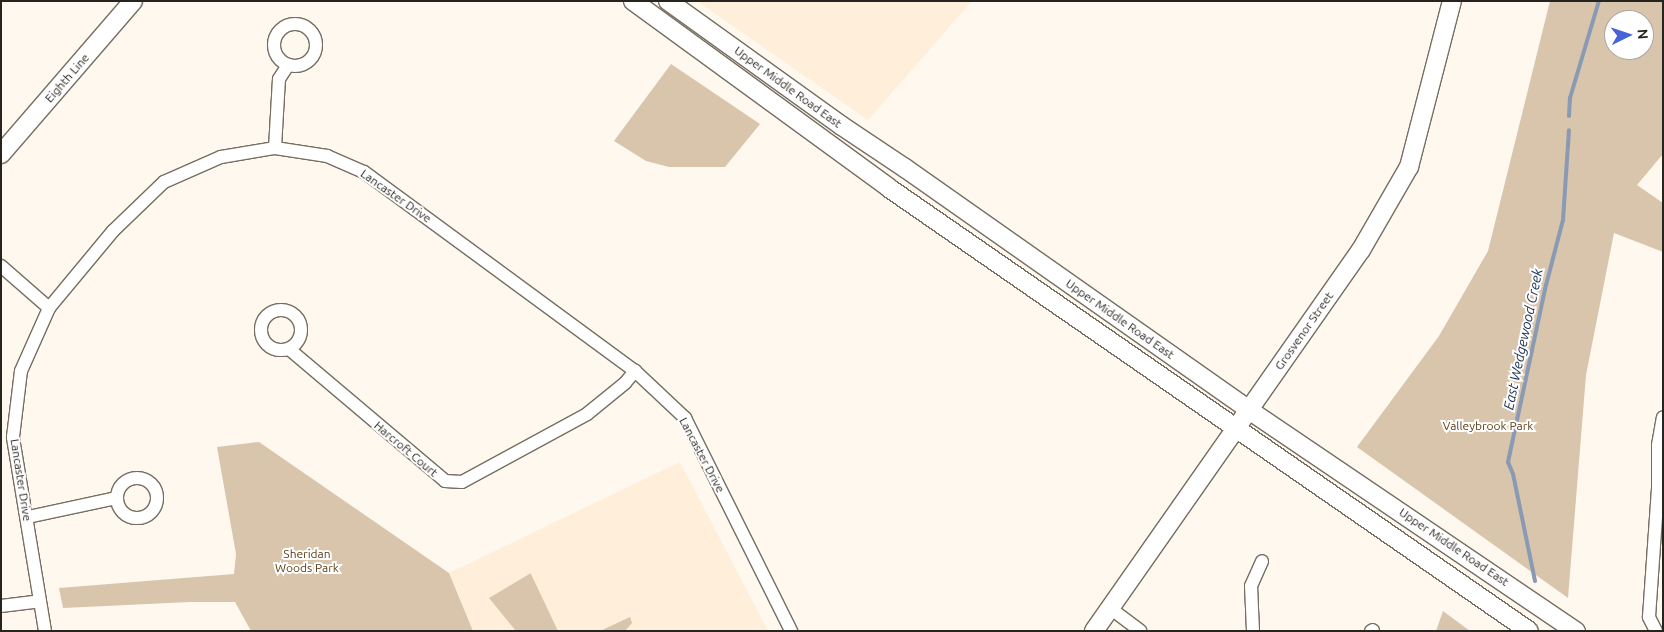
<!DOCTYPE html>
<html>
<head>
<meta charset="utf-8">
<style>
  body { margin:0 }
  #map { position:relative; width:1664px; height:632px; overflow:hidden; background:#fef8ef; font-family:Ubuntu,sans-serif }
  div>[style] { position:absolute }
  .built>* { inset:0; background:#ffeeda }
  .green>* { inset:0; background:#d8c5ac }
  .stream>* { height:4px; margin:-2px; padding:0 2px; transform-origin:2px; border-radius:2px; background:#8b9ab3 }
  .roads { filter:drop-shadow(1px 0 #776d61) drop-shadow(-1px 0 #776d61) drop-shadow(0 1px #776d61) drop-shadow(0 -1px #776d61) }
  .street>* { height:12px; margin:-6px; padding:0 6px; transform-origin:6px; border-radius:6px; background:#fff }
  .street>.ring { margin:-6px; padding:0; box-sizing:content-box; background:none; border:12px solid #fff; border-radius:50% }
  .secondary>* { height:18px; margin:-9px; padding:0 9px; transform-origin:9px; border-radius:9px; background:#fff }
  span { translate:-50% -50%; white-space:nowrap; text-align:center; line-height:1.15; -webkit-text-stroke:4px #fff; paint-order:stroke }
  .street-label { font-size:12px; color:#27231e }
  .park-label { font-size:12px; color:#593c11 }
  .water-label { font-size:14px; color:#22365b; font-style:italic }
  .frame { position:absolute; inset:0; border:2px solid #27231e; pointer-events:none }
  .north { position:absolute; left:1604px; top:10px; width:50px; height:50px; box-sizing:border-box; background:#fff; border:1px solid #a9a7a5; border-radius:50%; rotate:86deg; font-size:14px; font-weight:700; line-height:20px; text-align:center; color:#27231e }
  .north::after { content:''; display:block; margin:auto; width:18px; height:22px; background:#4663d7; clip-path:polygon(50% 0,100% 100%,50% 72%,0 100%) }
</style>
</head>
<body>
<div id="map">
  <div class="built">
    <div style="clip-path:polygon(697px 1px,972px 1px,868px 120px)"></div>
    <div style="clip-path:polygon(680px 462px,768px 631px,473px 631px,449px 573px)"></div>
  </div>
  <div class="green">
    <div style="clip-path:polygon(evenodd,1550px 1px,1663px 1px,1663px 154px,1637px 185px,1663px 203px,1663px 252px,1614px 233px,1586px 375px,1568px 598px,1357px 447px,1439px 336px,1488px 251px,1550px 1px,1614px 20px,1644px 20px,1644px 50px,1614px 50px,1614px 20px)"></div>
    <div style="clip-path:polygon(671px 64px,760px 124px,725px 167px,669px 167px,646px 161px,614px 141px)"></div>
    <div style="clip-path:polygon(259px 442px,449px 573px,473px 631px,251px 631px,235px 602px,190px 602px,63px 608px,59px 588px,234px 574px,236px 554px,217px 447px)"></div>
    <div style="clip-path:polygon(531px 573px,531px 574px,558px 631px,516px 631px,489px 598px)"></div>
    <div style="clip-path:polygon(1443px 611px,1470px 631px,1436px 631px)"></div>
    <div style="clip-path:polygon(630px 617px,632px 623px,625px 631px,600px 631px)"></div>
  </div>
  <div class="stream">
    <div style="left:1569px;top:116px;width:18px;rotate:-87deg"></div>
    <div style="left:1570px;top:98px;width:101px;rotate:-73.4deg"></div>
    <div style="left:1535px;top:581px;width:109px;rotate:-101.6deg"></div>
    <div style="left:1513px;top:474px;width:13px;rotate:-113deg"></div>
    <div style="left:1508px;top:462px;width:177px;rotate:-77.9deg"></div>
    <div style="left:1545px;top:289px;width:71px;rotate:-75.4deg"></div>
    <div style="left:1563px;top:220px;width:90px;rotate:-86.2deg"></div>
  </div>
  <div class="roads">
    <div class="street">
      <div class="ring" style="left:274px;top:24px;width:30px;height:30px"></div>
      <div style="left:275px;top:148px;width:69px;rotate:-86.7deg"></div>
      <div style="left:279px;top:79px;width:17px;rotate:-57deg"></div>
      <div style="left:1px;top:266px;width:64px;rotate:41.2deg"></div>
      <div class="ring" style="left:261px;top:310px;width:28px;height:28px"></div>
      <div style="left:289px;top:349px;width:204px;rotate:40.2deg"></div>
      <div style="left:445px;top:481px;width:17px;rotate:3deg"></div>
      <div style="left:462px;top:482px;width:142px;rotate:-28.5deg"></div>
      <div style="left:587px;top:414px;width:49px;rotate:-39.2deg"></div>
      <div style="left:625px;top:383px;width:16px;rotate:-50deg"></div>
      <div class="ring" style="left:117px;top:478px;width:28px;height:28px"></div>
      <div style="left:28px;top:517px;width:91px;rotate:-12.1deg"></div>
      <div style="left:1px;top:606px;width:39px;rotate:-7deg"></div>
      <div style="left:1110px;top:608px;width:38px;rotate:37deg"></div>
      <div style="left:45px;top:631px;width:197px;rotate:-99.4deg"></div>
      <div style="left:13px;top:437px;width:66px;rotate:-83.1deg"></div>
      <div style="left:21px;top:371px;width:69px;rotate:-66deg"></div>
      <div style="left:49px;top:308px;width:100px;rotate:-50.3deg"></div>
      <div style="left:113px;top:231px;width:71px;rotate:-43.9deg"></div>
      <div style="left:164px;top:182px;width:62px;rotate:-23.7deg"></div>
      <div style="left:221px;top:157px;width:55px;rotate:-9.5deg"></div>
      <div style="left:275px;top:148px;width:53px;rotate:8.7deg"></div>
      <div style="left:327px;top:156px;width:40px;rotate:23.4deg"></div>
      <div style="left:364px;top:172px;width:336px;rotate:36.3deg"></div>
      <div style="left:635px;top:371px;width:69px;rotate:43.2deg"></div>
      <div style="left:685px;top:418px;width:238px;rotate:63.5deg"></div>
      <div style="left:1253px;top:631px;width:45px;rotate:-92.5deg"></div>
      <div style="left:1251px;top:586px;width:27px;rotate:-66deg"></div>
      <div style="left:1371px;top:631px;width:2px;rotate:-27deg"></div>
      <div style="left:1656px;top:631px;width:16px;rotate:-117deg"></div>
      <div style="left:1649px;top:617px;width:128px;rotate:-86deg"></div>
      <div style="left:1658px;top:489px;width:44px;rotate:-90deg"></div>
      <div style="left:1658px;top:445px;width:28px;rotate:-80deg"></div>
    </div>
    <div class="secondary">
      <div style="left:633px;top:1px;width:317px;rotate:36.1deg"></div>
      <div style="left:889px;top:188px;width:778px;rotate:34.69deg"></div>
      <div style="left:668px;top:1px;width:214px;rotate:35.7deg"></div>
      <div style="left:842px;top:126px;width:76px;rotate:33.7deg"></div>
      <div style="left:905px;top:168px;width:421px;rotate:35.1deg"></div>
      <div style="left:1249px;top:410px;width:395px;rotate:34.1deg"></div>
      <div style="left:1px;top:154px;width:202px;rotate:-49.2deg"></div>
      <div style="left:1094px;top:631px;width:465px;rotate:-55deg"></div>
      <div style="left:1361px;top:250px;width:96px;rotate:-60deg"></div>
      <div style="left:1409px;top:167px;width:171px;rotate:-75.5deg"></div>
    </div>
  </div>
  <div class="street-label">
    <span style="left:67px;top:78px;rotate:-49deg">Eighth Line</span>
    <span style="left:788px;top:87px;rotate:36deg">Upper Middle Road East</span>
    <span style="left:396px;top:196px;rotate:35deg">Lancaster Drive</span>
    <span style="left:1120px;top:319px;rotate:35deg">Upper Middle Road East</span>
    <span style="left:1304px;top:331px;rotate:-55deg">Grosvenor Street</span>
    <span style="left:406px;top:449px;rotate:40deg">Harcroft Court</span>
    <span style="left:702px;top:455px;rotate:62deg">Lancaster Drive</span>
    <span style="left:21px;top:480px;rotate:81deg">Lancaster Drive</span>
    <span style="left:1454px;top:547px;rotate:34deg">Upper Middle Road East</span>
  </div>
  <div class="park-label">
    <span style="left:1488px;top:426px">Valleybrook Park</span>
    <span style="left:307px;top:561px">Sheridan<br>Woods Park</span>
  </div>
  <div class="water-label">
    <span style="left:1523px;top:339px;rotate:-78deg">East Wedgewood Creek</span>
  </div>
  <div class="frame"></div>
  <div class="north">N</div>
</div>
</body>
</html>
